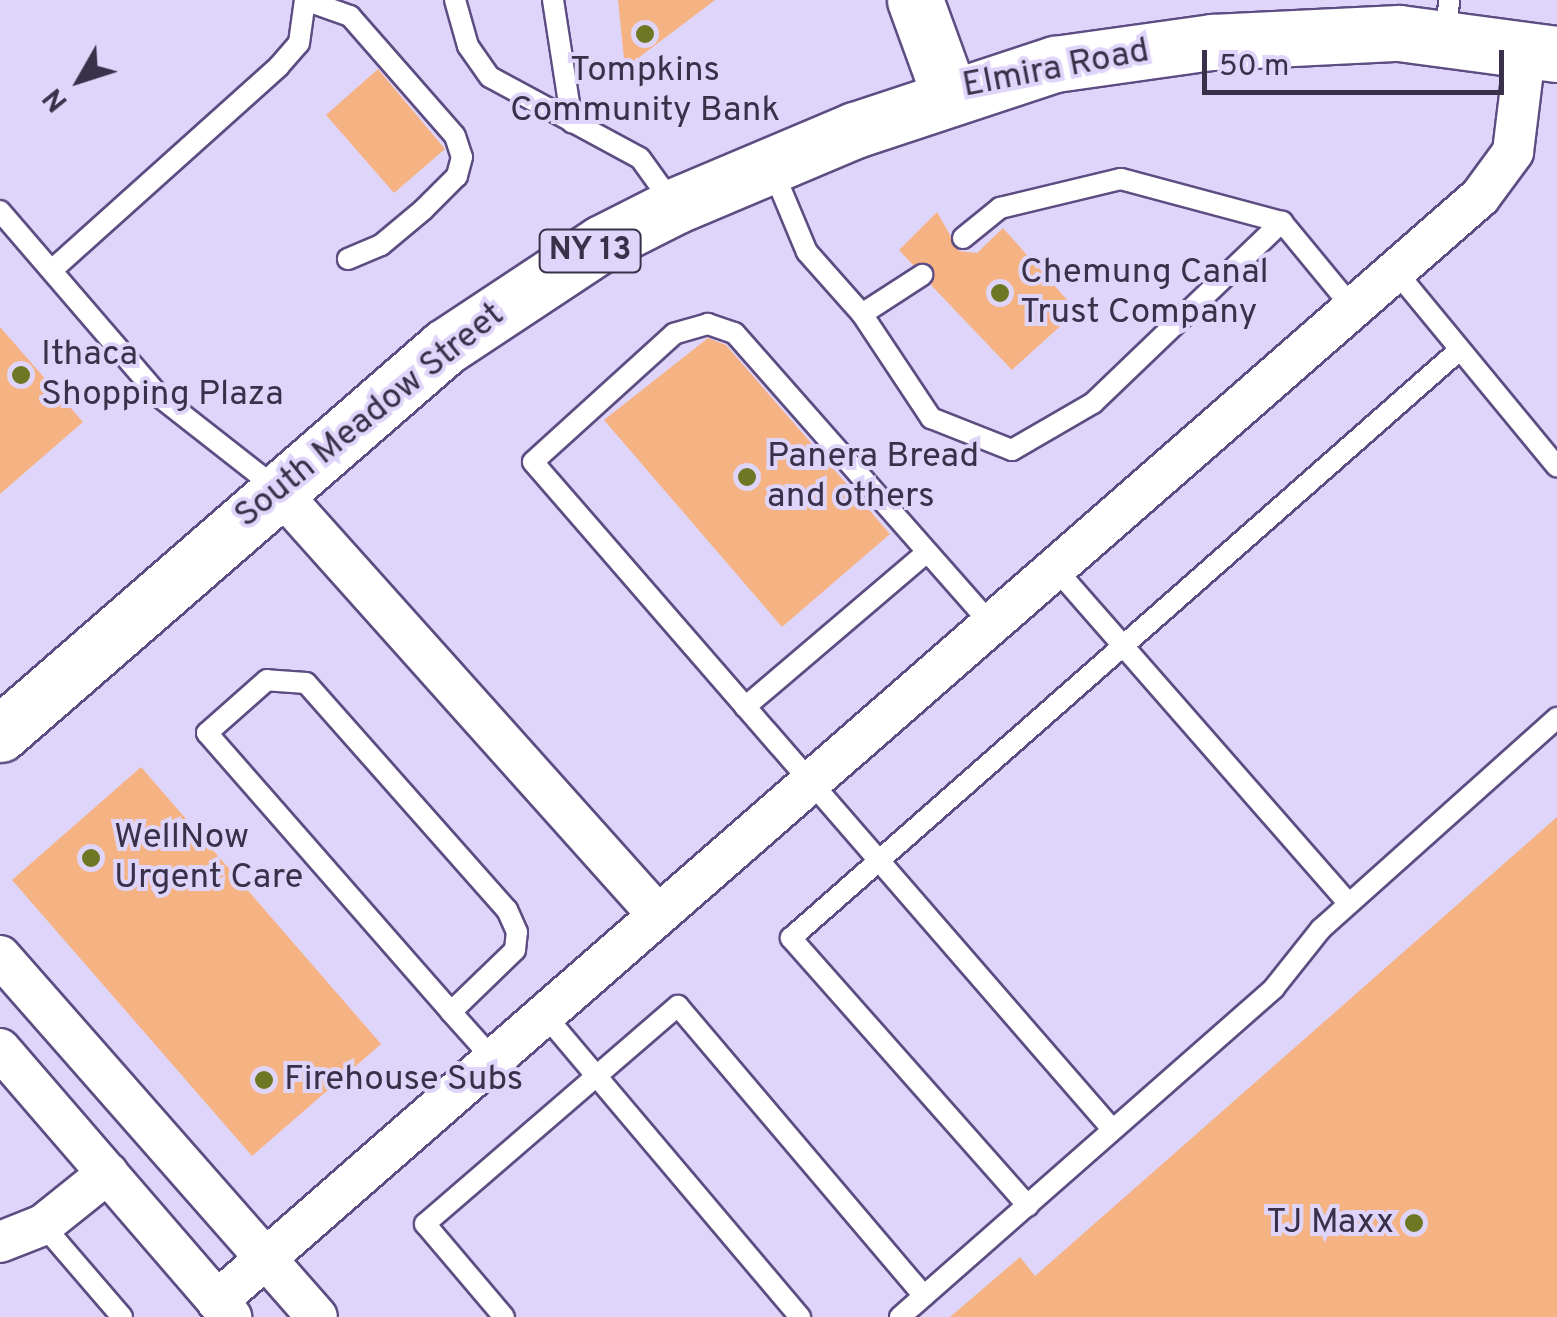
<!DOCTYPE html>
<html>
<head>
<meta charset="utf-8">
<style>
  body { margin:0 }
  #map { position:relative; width:1557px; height:1317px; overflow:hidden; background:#dfd5fa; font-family:Overpass,sans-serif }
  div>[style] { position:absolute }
  .building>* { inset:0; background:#f5b383 }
  .roads { filter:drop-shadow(2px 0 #5d4d82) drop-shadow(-2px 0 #5d4d82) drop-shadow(0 2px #5d4d82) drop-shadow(0 -2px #5d4d82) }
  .lane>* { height:20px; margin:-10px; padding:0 10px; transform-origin:10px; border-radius:10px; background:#fff }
  .street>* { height:40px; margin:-20px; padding:0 20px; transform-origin:20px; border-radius:20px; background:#fff }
  .secondary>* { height:55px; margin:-27.5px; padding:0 27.5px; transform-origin:27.5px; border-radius:27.5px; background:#fff }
  .highway>* { height:55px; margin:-27.5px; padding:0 27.5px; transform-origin:27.5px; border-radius:27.5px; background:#fff }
  .dots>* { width:28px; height:28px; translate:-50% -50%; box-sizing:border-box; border:5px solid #dfd5fa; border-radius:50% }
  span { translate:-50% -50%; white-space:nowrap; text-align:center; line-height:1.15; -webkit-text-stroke:8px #dfd5fa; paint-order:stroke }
  .shield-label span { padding:2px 8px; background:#dfd5fa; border:2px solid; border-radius:8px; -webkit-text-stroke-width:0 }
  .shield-label { font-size:32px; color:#383149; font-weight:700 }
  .street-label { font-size:35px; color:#383149 }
  .poi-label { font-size:35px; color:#383149 }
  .left { translate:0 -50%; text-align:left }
  .right { translate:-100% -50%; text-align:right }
  .north { position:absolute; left:30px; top:30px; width:100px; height:100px; -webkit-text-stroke:8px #dfd5fa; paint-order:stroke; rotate:231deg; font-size:28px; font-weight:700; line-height:40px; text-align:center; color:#383149 }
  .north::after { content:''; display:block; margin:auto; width:35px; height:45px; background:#383149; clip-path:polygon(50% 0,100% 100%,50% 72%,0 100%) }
  .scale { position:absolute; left:1202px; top:50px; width:302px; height:45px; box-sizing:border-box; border:5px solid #383149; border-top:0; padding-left:12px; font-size:30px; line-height:35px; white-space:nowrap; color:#383149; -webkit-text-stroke:8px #dfd5fa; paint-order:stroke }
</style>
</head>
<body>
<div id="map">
  <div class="building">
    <div style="clip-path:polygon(618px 0,715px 0,625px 68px)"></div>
    <div style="clip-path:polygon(378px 69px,445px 149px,394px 193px,326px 115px)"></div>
    <div style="clip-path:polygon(937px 212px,959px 251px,977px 253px,1003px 228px,1077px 311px,1012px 370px,931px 285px,933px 267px,913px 265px,899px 250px)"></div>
    <div style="clip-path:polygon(0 327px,83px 422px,0 494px)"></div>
    <div style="clip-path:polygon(708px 338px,726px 345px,890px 534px,782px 627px,604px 420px)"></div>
    <div style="clip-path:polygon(141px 767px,381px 1044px,252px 1156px,12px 880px)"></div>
    <div style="clip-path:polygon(1557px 817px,1557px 1317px,950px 1317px,1020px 1257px,1035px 1276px)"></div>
  </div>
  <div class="roads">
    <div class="lane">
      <div style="left:305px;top:0;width:48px;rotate:19.6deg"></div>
      <div style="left:350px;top:16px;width:159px;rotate:48.8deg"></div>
      <div style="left:455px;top:136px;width:22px;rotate:72deg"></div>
      <div style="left:462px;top:157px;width:20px;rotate:105deg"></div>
      <div style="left:457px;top:176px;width:48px;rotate:135deg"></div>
      <div style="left:423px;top:210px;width:55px;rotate:140.2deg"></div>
      <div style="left:381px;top:245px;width:36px;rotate:157deg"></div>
      <div style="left:455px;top:0;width:48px;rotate:74.2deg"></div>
      <div style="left:468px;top:46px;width:38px;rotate:55deg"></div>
      <div style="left:490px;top:77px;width:170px;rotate:28.4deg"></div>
      <div style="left:640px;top:158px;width:57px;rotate:54.3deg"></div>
      <div style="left:553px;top:0;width:124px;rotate:81.2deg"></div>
      <div style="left:1447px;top:36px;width:36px;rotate:-87deg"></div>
      <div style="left:771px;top:166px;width:93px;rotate:67.3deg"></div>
      <div style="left:807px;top:252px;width:83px;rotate:48.4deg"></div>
      <div style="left:862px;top:314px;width:72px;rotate:-33deg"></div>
      <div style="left:0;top:211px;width:245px;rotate:49.3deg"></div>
      <div style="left:160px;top:397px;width:147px;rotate:38.1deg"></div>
      <div style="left:963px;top:238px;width:48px;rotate:-39deg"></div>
      <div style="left:1000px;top:208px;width:124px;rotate:-13.5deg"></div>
      <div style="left:1121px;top:179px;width:167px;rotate:15deg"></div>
      <div style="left:1282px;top:222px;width:112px;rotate:50.5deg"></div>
      <div style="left:1394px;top:269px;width:256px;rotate:50.5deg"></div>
      <div style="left:52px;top:270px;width:305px;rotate:-41.9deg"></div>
      <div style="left:279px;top:66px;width:30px;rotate:-49deg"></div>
      <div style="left:299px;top:43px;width:43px;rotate:-82.1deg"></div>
      <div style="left:862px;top:314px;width:125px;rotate:56.4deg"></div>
      <div style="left:931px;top:418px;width:87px;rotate:21.6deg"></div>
      <div style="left:1012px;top:450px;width:94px;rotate:-30.1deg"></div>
      <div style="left:1093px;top:403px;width:262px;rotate:-43.8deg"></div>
      <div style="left:1055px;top:568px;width:445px;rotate:48.8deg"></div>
      <div style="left:991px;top:624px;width:388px;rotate:-131.4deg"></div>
      <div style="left:734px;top:333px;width:28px;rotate:-161deg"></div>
      <div style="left:708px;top:324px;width:35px;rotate:164deg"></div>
      <div style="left:674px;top:334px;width:190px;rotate:137.8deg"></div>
      <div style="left:533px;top:462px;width:883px;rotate:49.04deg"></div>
      <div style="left:745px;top:707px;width:238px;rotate:-40.4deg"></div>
      <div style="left:451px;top:1012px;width:89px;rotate:-44.1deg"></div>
      <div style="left:515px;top:950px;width:18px;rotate:-84deg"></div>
      <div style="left:517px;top:932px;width:24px;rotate:-114deg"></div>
      <div style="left:507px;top:910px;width:303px;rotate:-131.5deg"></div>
      <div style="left:306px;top:683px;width:39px;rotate:-176deg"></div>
      <div style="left:267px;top:680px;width:80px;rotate:138.5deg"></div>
      <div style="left:207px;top:733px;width:371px;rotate:48.8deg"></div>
      <div style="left:451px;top:1012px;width:63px;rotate:48.2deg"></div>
      <div style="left:544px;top:1014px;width:397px;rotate:49.8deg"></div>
      <div style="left:1028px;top:1206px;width:358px;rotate:-131.5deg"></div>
      <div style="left:791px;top:938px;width:887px;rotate:-41.34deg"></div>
      <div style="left:43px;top:1225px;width:121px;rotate:49.3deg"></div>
      <div style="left:504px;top:1317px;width:122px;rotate:-130.3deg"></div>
      <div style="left:425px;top:1224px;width:334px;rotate:-40.8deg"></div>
      <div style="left:678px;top:1006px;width:380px;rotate:49.7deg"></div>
      <div style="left:900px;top:1317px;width:498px;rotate:-41.3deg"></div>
      <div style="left:1274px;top:988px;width:75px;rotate:-51.5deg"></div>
      <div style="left:1321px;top:929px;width:317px;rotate:-41.8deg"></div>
    </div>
    <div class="street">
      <div style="left:276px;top:488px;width:573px;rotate:48.18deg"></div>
      <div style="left:0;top:956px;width:480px;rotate:48.7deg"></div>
      <div style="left:0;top:1049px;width:354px;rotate:49.2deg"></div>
      <div style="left:0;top:1242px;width:46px;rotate:-21.6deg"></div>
      <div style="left:43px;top:1225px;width:83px;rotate:-38.7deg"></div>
      <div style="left:217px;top:1301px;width:1677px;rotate:-41.16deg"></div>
      <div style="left:1480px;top:197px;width:56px;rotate:-53.7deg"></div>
      <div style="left:1513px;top:152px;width:107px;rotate:-83deg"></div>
    </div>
    <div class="secondary">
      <div style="left:915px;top:0;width:102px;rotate:70deg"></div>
    </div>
    <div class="highway">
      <div style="left:0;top:734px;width:590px;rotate:-41.01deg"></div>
      <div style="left:445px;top:347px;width:188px;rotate:-33.5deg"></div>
      <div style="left:602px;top:243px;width:82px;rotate:-26.9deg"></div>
      <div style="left:675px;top:206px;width:195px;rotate:-22.9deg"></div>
      <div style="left:855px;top:130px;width:211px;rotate:-18.3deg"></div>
      <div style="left:1055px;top:64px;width:159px;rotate:-8deg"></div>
      <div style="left:1212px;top:42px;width:187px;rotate:-2.8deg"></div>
      <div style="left:1399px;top:33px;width:159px;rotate:7.6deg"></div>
    </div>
  </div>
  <div class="dots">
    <div style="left:645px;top:34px;background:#6c7824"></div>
    <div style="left:1000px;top:293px;background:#6c7824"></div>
    <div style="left:21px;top:375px;background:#6c7824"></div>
    <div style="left:747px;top:477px;background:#6c7824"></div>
    <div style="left:91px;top:858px;background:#6c7824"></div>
    <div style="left:264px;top:1080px;background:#6c7824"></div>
    <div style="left:1414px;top:1223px;background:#6c7824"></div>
  </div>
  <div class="shield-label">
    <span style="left:590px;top:251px">NY 13</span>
  </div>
  <div class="street-label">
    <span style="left:1056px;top:69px;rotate:-11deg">Elmira Road</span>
    <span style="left:370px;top:416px;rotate:-39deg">South Meadow Street</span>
  </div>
  <div class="poi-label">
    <span style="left:645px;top:91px">Tompkins<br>Community Bank</span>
    <span class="left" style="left:1020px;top:293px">Chemung Canal<br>Trust Company</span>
    <span class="left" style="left:41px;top:375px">Ithaca<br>Shopping Plaza</span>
    <span class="left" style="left:767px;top:477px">Panera Bread<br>and others</span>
    <span class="left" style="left:114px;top:858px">WellNow<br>Urgent Care</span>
    <span class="left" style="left:284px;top:1080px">Firehouse Subs</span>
    <span class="right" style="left:1394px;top:1223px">TJ Maxx</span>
  </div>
  <div class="north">N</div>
  <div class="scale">50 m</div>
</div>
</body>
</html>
